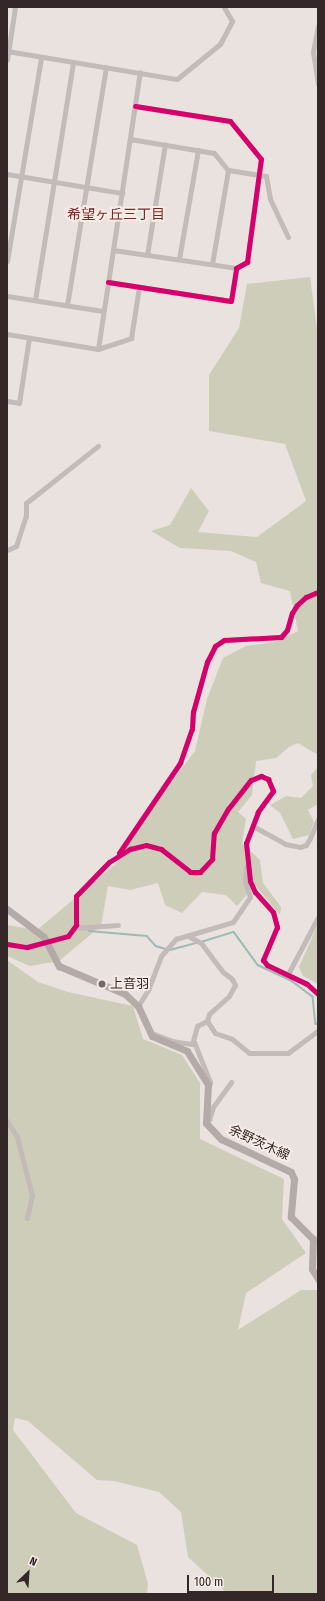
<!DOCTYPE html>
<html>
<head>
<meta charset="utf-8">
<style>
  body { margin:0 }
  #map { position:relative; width:325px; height:1601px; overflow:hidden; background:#eae2df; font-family:"Fira Sans Condensed","Noto Sans JP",sans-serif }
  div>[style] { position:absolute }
  .green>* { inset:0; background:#cecdba }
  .stream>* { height:1.5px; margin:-0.75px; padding:0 0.75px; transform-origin:0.75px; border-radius:0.75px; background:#9dbab4 }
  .minor>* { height:5px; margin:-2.5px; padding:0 2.5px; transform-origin:2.5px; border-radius:2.5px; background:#c3bbb8 }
  .secondary>* { height:7px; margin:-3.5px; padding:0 3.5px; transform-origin:3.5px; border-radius:3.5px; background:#b4aba9 }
  .cycleway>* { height:5px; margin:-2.5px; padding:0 2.5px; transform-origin:2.5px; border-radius:2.5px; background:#d6006c }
  .dots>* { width:11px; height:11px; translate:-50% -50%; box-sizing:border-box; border:2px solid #f7ebe6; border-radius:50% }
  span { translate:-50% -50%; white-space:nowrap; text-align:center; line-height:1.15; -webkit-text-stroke:4px #f7ebe6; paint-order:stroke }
  .poi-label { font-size:13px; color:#332827 }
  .left { translate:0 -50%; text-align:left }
  .street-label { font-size:13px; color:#332827 }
  .neighbourhood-label { font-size:14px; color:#7b2927 }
  .frame { position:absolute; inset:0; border:8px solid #332827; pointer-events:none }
  .north { position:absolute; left:8px; top:1553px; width:40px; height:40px; -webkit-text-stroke:3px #f7ebe6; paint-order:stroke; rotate:25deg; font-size:11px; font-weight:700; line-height:16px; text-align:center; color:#332827 }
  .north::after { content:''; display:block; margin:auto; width:14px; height:18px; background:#332827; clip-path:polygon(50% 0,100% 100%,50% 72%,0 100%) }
  .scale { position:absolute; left:187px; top:1575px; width:87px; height:18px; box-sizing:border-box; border:2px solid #332827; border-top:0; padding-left:5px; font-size:12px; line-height:14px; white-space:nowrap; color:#332827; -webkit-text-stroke:3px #f7ebe6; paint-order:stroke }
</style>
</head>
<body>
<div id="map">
  <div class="green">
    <div style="clip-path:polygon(310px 277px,318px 336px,318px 755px,298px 743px,289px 747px,276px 758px,256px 761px,252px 795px,238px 812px,246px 819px,242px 843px,260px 860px,263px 883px,281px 907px,280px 915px,255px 885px,237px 906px,226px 895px,202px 892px,182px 913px,165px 905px,158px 883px,130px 890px,108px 886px,101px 926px,59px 961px,30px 966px,7px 956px,7px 925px,37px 930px,118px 862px,152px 808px,195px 751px,207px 699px,223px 658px,246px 646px,275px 642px,298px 631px,290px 591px,261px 583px,256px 562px,231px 551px,180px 548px,151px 531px,170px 525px,191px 488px,209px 511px,198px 532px,257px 537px,306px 501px,285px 444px,209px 431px,209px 375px,239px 328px,247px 284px)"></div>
    <div style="clip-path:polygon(318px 767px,318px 804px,308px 810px,314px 822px,309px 835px,293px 839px,280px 813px,270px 805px,286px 796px,301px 798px,313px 786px,311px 775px)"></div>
    <div style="clip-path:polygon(318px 924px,318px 984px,303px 976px,299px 967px)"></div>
    <div style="clip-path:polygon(7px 960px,38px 982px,68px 992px,133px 1006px,143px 1039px,182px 1055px,200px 1083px,200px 1139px,284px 1179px,282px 1219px,306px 1253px,246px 1293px,238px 1330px,301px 1290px,318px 1290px,318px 1594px,228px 1594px,188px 1557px,181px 1512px,159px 1492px,114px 1481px,97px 1480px,28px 1421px,15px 1418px,13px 1430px,76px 1513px,137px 1545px,148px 1584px,147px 1594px,7px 1594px)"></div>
  </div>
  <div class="stream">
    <div style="left:89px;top:931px;width:58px;rotate:4.9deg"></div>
    <div style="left:147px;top:936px;width:13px;rotate:48deg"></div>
    <div style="left:156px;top:946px;width:10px;rotate:17deg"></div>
    <div style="left:201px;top:942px;width:34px;rotate:-17deg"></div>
    <div style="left:234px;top:932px;width:41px;rotate:54deg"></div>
    <div style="left:258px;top:965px;width:38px;rotate:25deg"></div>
    <div style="left:292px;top:981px;width:26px;rotate:37deg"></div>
    <div style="left:313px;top:997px;width:27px;rotate:84deg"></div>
    <div style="left:316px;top:1024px;width:2px;rotate:-27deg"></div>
    <div style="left:170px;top:950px;width:28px;rotate:-15deg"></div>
  </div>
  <div class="minor">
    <div style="left:318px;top:26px;width:26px;rotate:101deg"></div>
    <div style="left:313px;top:52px;width:33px;rotate:81deg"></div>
    <div style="left:7px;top:51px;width:172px;rotate:9.4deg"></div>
    <div style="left:177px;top:79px;width:55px;rotate:-39.1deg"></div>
    <div style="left:220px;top:44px;width:26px;rotate:-62deg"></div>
    <div style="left:232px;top:21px;width:16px;rotate:-120deg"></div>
    <div style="left:7px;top:60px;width:54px;rotate:-81.4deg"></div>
    <div style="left:130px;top:139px;width:85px;rotate:9.5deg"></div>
    <div style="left:214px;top:153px;width:22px;rotate:51deg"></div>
    <div style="left:228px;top:170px;width:38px;rotate:9deg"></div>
    <div style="left:266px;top:176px;width:23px;rotate:80deg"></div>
    <div style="left:270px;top:199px;width:42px;rotate:64.7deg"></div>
    <div style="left:7px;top:174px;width:117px;rotate:9.4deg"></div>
    <div style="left:113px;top:250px;width:124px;rotate:8.3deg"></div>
    <div style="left:147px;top:255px;width:112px;rotate:-80.8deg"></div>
    <div style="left:179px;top:259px;width:111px;rotate:-80.1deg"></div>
    <div style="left:7px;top:261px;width:207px;rotate:-80.5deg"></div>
    <div style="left:212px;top:264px;width:95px;rotate:-80.3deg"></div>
    <div style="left:108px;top:282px;width:124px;rotate:8.8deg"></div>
    <div style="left:231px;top:301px;width:33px;rotate:-81deg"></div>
    <div style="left:236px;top:268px;width:13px;rotate:-29deg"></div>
    <div style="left:247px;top:262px;width:104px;rotate:-82.3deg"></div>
    <div style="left:261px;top:159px;width:49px;rotate:-129.2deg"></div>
    <div style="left:230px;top:121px;width:96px;rotate:-171deg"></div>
    <div style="left:7px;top:296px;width:97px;rotate:8.9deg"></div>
    <div style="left:35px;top:300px;width:241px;rotate:-80.9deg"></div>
    <div style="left:67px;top:305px;width:241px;rotate:-80.7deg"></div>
    <div style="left:7px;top:334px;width:92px;rotate:9.4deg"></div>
    <div style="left:98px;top:349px;width:35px;rotate:-18deg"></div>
    <div style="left:131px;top:338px;width:52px;rotate:-81.1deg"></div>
    <div style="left:98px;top:349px;width:280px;rotate:-81.4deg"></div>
    <div style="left:7px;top:401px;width:12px;rotate:9deg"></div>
    <div style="left:19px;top:403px;width:66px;rotate:-81.3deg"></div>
    <div style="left:7px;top:550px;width:10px;rotate:-24deg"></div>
    <div style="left:16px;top:546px;width:32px;rotate:-72deg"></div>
    <div style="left:26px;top:516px;width:13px;rotate:-90deg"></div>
    <div style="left:26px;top:503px;width:92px;rotate:-38.4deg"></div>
    <div style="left:253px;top:826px;width:37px;rotate:29deg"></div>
    <div style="left:285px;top:844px;width:15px;rotate:11deg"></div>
    <div style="left:300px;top:847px;width:6px;rotate:-18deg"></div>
    <div style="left:306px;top:845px;width:8px;rotate:-60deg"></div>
    <div style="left:310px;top:838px;width:21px;rotate:-67deg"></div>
    <div style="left:119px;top:853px;width:109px;rotate:-55.9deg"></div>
    <div style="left:180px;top:763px;width:36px;rotate:-71deg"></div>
    <div style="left:192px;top:729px;width:17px;rotate:-87deg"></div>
    <div style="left:193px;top:712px;width:52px;rotate:-74.4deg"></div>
    <div style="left:207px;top:662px;width:18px;rotate:-63deg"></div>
    <div style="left:215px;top:646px;width:11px;rotate:-34deg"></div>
    <div style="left:224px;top:640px;width:57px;rotate:-3deg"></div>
    <div style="left:281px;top:637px;width:9px;rotate:-49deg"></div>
    <div style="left:287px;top:630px;width:18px;rotate:-74deg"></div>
    <div style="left:292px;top:613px;width:9px;rotate:-58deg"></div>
    <div style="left:297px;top:605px;width:12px;rotate:-42deg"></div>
    <div style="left:306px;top:597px;width:13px;rotate:-23deg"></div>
    <div style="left:74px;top:928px;width:44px;rotate:-3.9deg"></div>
    <div style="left:188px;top:936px;width:15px;rotate:28deg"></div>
    <div style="left:201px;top:943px;width:36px;rotate:53deg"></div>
    <div style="left:223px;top:972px;width:11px;rotate:38deg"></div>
    <div style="left:232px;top:979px;width:7px;rotate:63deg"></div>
    <div style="left:235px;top:985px;width:13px;rotate:119deg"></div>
    <div style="left:229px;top:996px;width:27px;rotate:138deg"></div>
    <div style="left:209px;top:1014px;width:7px;rotate:106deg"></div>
    <div style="left:7px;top:944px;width:20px;rotate:9deg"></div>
    <div style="left:27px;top:947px;width:42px;rotate:-15deg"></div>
    <div style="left:68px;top:936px;width:14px;rotate:-54deg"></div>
    <div style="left:76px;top:925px;width:29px;rotate:-90deg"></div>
    <div style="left:76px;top:896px;width:47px;rotate:-45.9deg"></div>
    <div style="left:109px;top:862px;width:25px;rotate:-32deg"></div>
    <div style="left:130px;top:849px;width:16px;rotate:-14deg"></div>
    <div style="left:146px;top:845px;width:16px;rotate:15deg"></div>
    <div style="left:161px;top:849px;width:37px;rotate:38deg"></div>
    <div style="left:190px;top:872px;width:10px"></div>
    <div style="left:200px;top:872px;width:18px;rotate:-47deg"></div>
    <div style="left:212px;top:859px;width:26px;rotate:-86deg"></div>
    <div style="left:214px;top:833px;width:28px;rotate:-60deg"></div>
    <div style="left:228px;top:809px;width:37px;rotate:-52deg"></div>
    <div style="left:251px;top:780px;width:11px;rotate:-22deg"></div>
    <div style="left:261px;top:776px;width:8px;rotate:23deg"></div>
    <div style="left:268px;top:779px;width:13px;rotate:67deg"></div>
    <div style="left:273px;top:791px;width:26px;rotate:126deg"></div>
    <div style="left:258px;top:812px;width:33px;rotate:111deg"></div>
    <div style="left:246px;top:843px;width:38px;rotate:84deg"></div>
    <div style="left:250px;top:881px;width:12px;rotate:66deg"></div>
    <div style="left:255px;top:892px;width:27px;rotate:48deg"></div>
    <div style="left:273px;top:912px;width:16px;rotate:75deg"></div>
    <div style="left:277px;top:927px;width:36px;rotate:113deg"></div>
    <div style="left:263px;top:960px;width:6px;rotate:51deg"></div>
    <div style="left:267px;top:965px;width:44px;rotate:25.4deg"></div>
    <div style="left:307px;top:984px;width:15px;rotate:42deg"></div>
    <div style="left:288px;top:974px;width:64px;rotate:-62.2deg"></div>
    <div style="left:138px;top:1006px;width:19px;rotate:-58deg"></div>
    <div style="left:148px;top:990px;width:36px;rotate:-69deg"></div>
    <div style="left:161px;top:956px;width:23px;rotate:-49deg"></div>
    <div style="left:176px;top:939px;width:59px;rotate:-16.6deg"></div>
    <div style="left:233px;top:922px;width:30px;rotate:-56deg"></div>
    <div style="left:250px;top:897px;width:17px;rotate:-107deg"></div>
    <div style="left:245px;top:881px;width:14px;rotate:-86deg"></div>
    <div style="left:207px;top:1021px;width:14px;rotate:56deg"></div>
    <div style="left:215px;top:1033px;width:18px;rotate:19deg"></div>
    <div style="left:232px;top:1039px;width:22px;rotate:39deg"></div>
    <div style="left:249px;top:1053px;width:39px"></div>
    <div style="left:288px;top:1053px;width:38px;rotate:-37deg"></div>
    <div style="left:149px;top:1032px;width:25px;rotate:21deg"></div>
    <div style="left:172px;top:1041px;width:20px;rotate:9deg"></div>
    <div style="left:192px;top:1044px;width:19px;rotate:-74deg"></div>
    <div style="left:197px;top:1026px;width:11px;rotate:-27deg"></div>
    <div style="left:194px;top:1042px;width:43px;rotate:68.2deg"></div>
    <div style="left:210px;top:1082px;width:4px;rotate:124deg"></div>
    <div style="left:209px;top:1120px;width:14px;rotate:-73deg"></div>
    <div style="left:213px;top:1107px;width:31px;rotate:-54deg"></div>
    <div style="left:7px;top:1121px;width:19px;rotate:58deg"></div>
    <div style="left:17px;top:1137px;width:61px;rotate:75.7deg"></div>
    <div style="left:32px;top:1196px;width:23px;rotate:103deg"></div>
  </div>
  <div class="secondary">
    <div style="left:7px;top:909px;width:46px;rotate:37.1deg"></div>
    <div style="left:44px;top:937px;width:33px;rotate:63deg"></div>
    <div style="left:59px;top:966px;width:72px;rotate:23deg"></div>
    <div style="left:125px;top:994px;width:18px;rotate:43deg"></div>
    <div style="left:138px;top:1006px;width:33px;rotate:65deg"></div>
    <div style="left:152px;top:1036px;width:38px;rotate:23deg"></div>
    <div style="left:187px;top:1051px;width:40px;rotate:58deg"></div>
    <div style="left:208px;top:1085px;width:38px;rotate:93deg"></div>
    <div style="left:206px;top:1123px;width:22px;rotate:47deg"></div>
    <div style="left:221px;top:1139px;width:77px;rotate:25.2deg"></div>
    <div style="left:291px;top:1172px;width:8px;rotate:67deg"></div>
    <div style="left:294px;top:1179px;width:38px;rotate:95deg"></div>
    <div style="left:291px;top:1217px;width:31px;rotate:45deg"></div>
    <div style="left:313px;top:1239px;width:30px;rotate:92deg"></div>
    <div style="left:312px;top:1269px;width:12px;rotate:59deg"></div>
  </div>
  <div class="cycleway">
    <div style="left:108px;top:282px;width:124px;rotate:8.8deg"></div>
    <div style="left:231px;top:301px;width:33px;rotate:-81deg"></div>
    <div style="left:236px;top:268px;width:13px;rotate:-29deg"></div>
    <div style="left:247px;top:262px;width:104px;rotate:-82.3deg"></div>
    <div style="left:261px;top:159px;width:49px;rotate:-129.2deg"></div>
    <div style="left:230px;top:121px;width:96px;rotate:-171deg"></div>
    <div style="left:119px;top:853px;width:109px;rotate:-55.9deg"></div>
    <div style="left:180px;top:763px;width:36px;rotate:-71deg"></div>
    <div style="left:192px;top:729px;width:17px;rotate:-87deg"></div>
    <div style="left:193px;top:712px;width:52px;rotate:-74.4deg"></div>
    <div style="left:207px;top:662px;width:18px;rotate:-63deg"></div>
    <div style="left:215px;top:646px;width:11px;rotate:-34deg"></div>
    <div style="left:224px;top:640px;width:57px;rotate:-3deg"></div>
    <div style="left:281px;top:637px;width:9px;rotate:-49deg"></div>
    <div style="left:287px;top:630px;width:18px;rotate:-74deg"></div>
    <div style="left:292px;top:613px;width:9px;rotate:-58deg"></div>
    <div style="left:297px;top:605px;width:12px;rotate:-42deg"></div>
    <div style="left:306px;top:597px;width:13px;rotate:-23deg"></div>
    <div style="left:7px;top:944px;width:20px;rotate:9deg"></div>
    <div style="left:27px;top:947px;width:42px;rotate:-15deg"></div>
    <div style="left:68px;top:936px;width:14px;rotate:-54deg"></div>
    <div style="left:76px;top:925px;width:29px;rotate:-90deg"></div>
    <div style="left:76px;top:896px;width:47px;rotate:-45.9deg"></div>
    <div style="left:109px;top:862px;width:25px;rotate:-32deg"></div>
    <div style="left:130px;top:849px;width:16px;rotate:-14deg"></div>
    <div style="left:146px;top:845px;width:16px;rotate:15deg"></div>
    <div style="left:161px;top:849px;width:37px;rotate:38deg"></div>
    <div style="left:190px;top:872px;width:10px"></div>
    <div style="left:200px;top:872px;width:18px;rotate:-47deg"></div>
    <div style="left:212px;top:859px;width:26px;rotate:-86deg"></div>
    <div style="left:214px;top:833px;width:28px;rotate:-60deg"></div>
    <div style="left:228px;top:809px;width:37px;rotate:-52deg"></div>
    <div style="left:251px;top:780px;width:11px;rotate:-22deg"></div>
    <div style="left:261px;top:776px;width:8px;rotate:23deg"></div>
    <div style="left:268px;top:779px;width:13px;rotate:67deg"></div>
    <div style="left:273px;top:791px;width:26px;rotate:126deg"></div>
    <div style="left:258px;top:812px;width:33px;rotate:111deg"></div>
    <div style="left:246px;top:843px;width:38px;rotate:84deg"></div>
    <div style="left:250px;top:881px;width:12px;rotate:66deg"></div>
    <div style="left:255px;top:892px;width:27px;rotate:48deg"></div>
    <div style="left:273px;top:912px;width:16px;rotate:75deg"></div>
    <div style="left:277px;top:927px;width:36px;rotate:113deg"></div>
    <div style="left:263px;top:960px;width:6px;rotate:51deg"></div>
    <div style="left:267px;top:965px;width:44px;rotate:25.4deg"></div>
    <div style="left:307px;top:984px;width:15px;rotate:42deg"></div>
  </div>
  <div class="dots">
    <div style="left:102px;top:984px;background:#736967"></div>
  </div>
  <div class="poi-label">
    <span class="left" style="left:110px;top:984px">上音羽</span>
  </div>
  <div class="street-label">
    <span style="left:259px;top:1143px;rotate:25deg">余野茨木線</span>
  </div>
  <div class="neighbourhood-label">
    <span style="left:116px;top:215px">希望ヶ丘三丁目</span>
  </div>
  <div class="frame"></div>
  <div class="north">N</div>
  <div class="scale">100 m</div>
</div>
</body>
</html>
